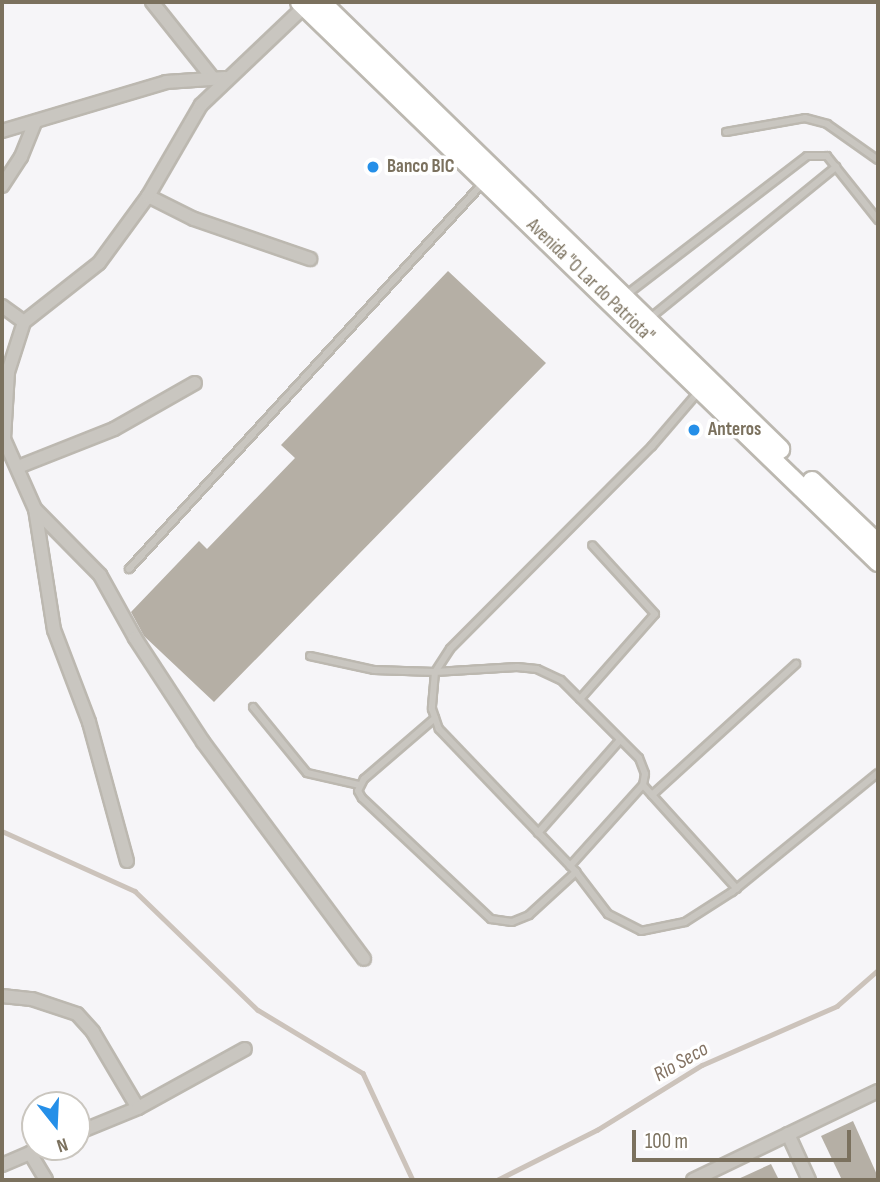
<!DOCTYPE html>
<html>
<head>
<meta charset="utf-8">
<style>
  body { margin:0 }
  #map { position:relative; width:880px; height:1182px; overflow:hidden; background:#f6f5f8; font-family:"Sofia Sans Condensed",sans-serif }
  div>[style] { position:absolute }
  .stream>* { height:4.5px; margin:-2.25px; padding:0 2.25px; transform-origin:2.25px; border-radius:2.25px; background:#ccc3bb }
  .building>* { inset:0; background:#b5afa5 }
  .roads { filter:drop-shadow(2px 0 #bcb8b0) drop-shadow(-2px 0 #bcb8b0) drop-shadow(0 2px #bcb8b0) drop-shadow(0 -2px #bcb8b0) }
  .service>* { height:6px; margin:-3px; padding:0 3px; transform-origin:3px; border-radius:3px; background:#c9c6c0 }
  .minor>* { height:12px; margin:-6px; padding:0 6px; transform-origin:6px; border-radius:6px; background:#c9c6c0 }
  .secondary>* { height:18px; margin:-9px; padding:0 9px; transform-origin:9px; border-radius:9px; background:#fff }
  .dots>* { width:19px; height:19px; translate:-50% -50%; box-sizing:border-box; border:4px solid #fff; border-radius:50% }
  span { translate:-50% -50%; white-space:nowrap; text-align:center; line-height:1.15; -webkit-text-stroke:7px #fff; paint-order:stroke }
  .poi-label { font-size:19px; color:#7b715e; font-weight:700 }
  .left { translate:0 -50%; text-align:left }
  .street-label { font-size:19px; color:#7b715e }
  .water-label { font-size:21px; color:#837262; font-style:italic }
  .frame { position:absolute; inset:0; border:4px solid #7b715e; pointer-events:none }
  .north { position:absolute; left:21px; top:1091px; width:70px; height:70px; box-sizing:border-box; background:#fff; border:2px solid #cac6bf; border-radius:50%; rotate:162deg; font-size:19px; font-weight:700; line-height:28px; text-align:center; color:#7b715e }
  .north::after { content:''; display:block; margin:auto; width:24px; height:32px; background:#258fe8; clip-path:polygon(50% 0,100% 100%,50% 72%,0 100%) }
  .scale { position:absolute; left:632px; top:1130px; width:219px; height:32px; box-sizing:border-box; border:4px solid #7b715e; border-top:0; padding-left:9px; font-size:21px; line-height:24px; white-space:nowrap; color:#7b715e; -webkit-text-stroke:5px #fff; paint-order:stroke }
</style>
</head>
<body>
<div id="map">
  <div class="stream">
    <div style="left:2px;top:831px;width:146px;rotate:24.3deg"></div>
    <div style="left:135px;top:891px;width:171px;rotate:44.1deg"></div>
    <div style="left:258px;top:1010px;width:122px;rotate:31deg"></div>
    <div style="left:363px;top:1073px;width:118px;rotate:65deg"></div>
    <div style="left:497px;top:1180px;width:112px;rotate:-26.6deg"></div>
    <div style="left:597px;top:1130px;width:123px;rotate:-31.8deg"></div>
    <div style="left:702px;top:1065px;width:147px;rotate:-23.6deg"></div>
    <div style="left:837px;top:1006px;width:55px;rotate:-41.3deg"></div>
  </div>
  <div class="building">
    <div style="clip-path:polygon(448px 271px,546px 363px,214px 702px,144px 636px,131px 612px,199px 541px,207px 549px,295px 458px,281px 445px)"></div>
    <div style="clip-path:polygon(853px 1121px,878px 1177px,878px 1180px,842px 1180px,821px 1136px)"></div>
    <div style="clip-path:polygon(771px 1164px,779px 1180px,736px 1180px)"></div>
  </div>
  <div class="roads">
    <div class="service">
      <div style="left:726px;top:132px;width:80px;rotate:-10deg"></div>
      <div style="left:805px;top:118px;width:23px;rotate:15deg"></div>
      <div style="left:827px;top:124px;width:62px;rotate:35.2deg"></div>
      <div style="left:626px;top:295px;width:228px;rotate:-37.5deg"></div>
      <div style="left:807px;top:156px;width:20px"></div>
      <div style="left:827px;top:156px;width:82px;rotate:51.4deg"></div>
      <div style="left:650px;top:318px;width:240px;rotate:-39.1deg"></div>
      <div style="left:700px;top:390px;width:74px;rotate:130.6deg"></div>
      <div style="left:652px;top:446px;width:286px;rotate:134.9deg"></div>
      <div style="left:450px;top:649px;width:27px;rotate:123deg"></div>
      <div style="left:435px;top:672px;width:37px;rotate:95deg"></div>
      <div style="left:432px;top:709px;width:21px;rotate:71deg"></div>
      <div style="left:439px;top:729px;width:198px;rotate:46.2deg"></div>
      <div style="left:576px;top:872px;width:53px;rotate:52.7deg"></div>
      <div style="left:608px;top:914px;width:37px;rotate:27deg"></div>
      <div style="left:641px;top:931px;width:45px;rotate:-11.6deg"></div>
      <div style="left:685px;top:922px;width:56px;rotate:-32.6deg"></div>
      <div style="left:732px;top:892px;width:188px;rotate:-39.2deg"></div>
      <div style="left:129px;top:569px;width:525px;rotate:-47.47deg"></div>
      <div style="left:310px;top:656px;width:66px;rotate:12.3deg"></div>
      <div style="left:374px;top:670px;width:61px;rotate:1.9deg"></div>
      <div style="left:435px;top:672px;width:82px;rotate:-3.5deg"></div>
      <div style="left:517px;top:667px;width:20px;rotate:6deg"></div>
      <div style="left:537px;top:669px;width:26px;rotate:25deg"></div>
      <div style="left:561px;top:680px;width:110px;rotate:45deg"></div>
      <div style="left:639px;top:758px;width:17px;rotate:69deg"></div>
      <div style="left:645px;top:774px;width:11px;rotate:100deg"></div>
      <div style="left:643px;top:785px;width:109px;rotate:132deg"></div>
      <div style="left:580px;top:699px;width:113px;rotate:-48.6deg"></div>
      <div style="left:655px;top:614px;width:93px;rotate:-132.4deg"></div>
      <div style="left:253px;top:707px;width:85px;rotate:50.7deg"></div>
      <div style="left:307px;top:773px;width:53px;rotate:13deg"></div>
      <div style="left:435px;top:718px;width:94px;rotate:139.3deg"></div>
      <div style="left:364px;top:779px;width:13px;rotate:117deg"></div>
      <div style="left:358px;top:791px;width:8px;rotate:60deg"></div>
      <div style="left:362px;top:798px;width:177px;rotate:43.2deg"></div>
      <div style="left:491px;top:919px;width:21px;rotate:8deg"></div>
      <div style="left:512px;top:922px;width:18px;rotate:-22deg"></div>
      <div style="left:529px;top:915px;width:64px;rotate:-42.5deg"></div>
      <div style="left:643px;top:785px;width:140px;rotate:47.9deg"></div>
      <div style="left:652px;top:795px;width:195px;rotate:-42.3deg"></div>
      <div style="left:538px;top:833px;width:124px;rotate:-48.6deg"></div>
    </div>
    <div class="minor">
      <div style="left:152px;top:2px;width:95px;rotate:51.4deg"></div>
      <div style="left:2px;top:131px;width:171px;rotate:-16.6deg"></div>
      <div style="left:166px;top:82px;width:59px;rotate:-3.9deg"></div>
      <div style="left:2px;top:186px;width:35px;rotate:-57deg"></div>
      <div style="left:21px;top:157px;width:37px;rotate:-68deg"></div>
      <div style="left:148px;top:196px;width:51px;rotate:26.6deg"></div>
      <div style="left:194px;top:219px;width:123px;rotate:19deg"></div>
      <div style="left:2px;top:306px;width:27px;rotate:36deg"></div>
      <div style="left:18px;top:467px;width:103px;rotate:-21.6deg"></div>
      <div style="left:114px;top:429px;width:93px;rotate:-29.6deg"></div>
      <div style="left:35px;top:509px;width:93px;rotate:45.4deg"></div>
      <div style="left:100px;top:575px;width:72px;rotate:60.9deg"></div>
      <div style="left:135px;top:638px;width:124px;rotate:56.8deg"></div>
      <div style="left:203px;top:742px;width:270px;rotate:53.4deg"></div>
      <div style="left:127px;top:861px;width:144px;rotate:-105.3deg"></div>
      <div style="left:89px;top:722px;width:98px;rotate:-110.8deg"></div>
      <div style="left:54px;top:630px;width:122px;rotate:-98.9deg"></div>
      <div style="left:35px;top:509px;width:77px;rotate:-113.9deg"></div>
      <div style="left:4px;top:439px;width:67px;rotate:-86.6deg"></div>
      <div style="left:8px;top:372px;width:52px;rotate:-72.3deg"></div>
      <div style="left:24px;top:322px;width:95px;rotate:-38.2deg"></div>
      <div style="left:99px;top:263px;width:83px;rotate:-53.8deg"></div>
      <div style="left:148px;top:196px;width:105px;rotate:-59.8deg"></div>
      <div style="left:201px;top:105px;width:144px;rotate:-43.6deg"></div>
      <div style="left:2px;top:996px;width:30px;rotate:6deg"></div>
      <div style="left:32px;top:999px;width:47px;rotate:18.4deg"></div>
      <div style="left:77px;top:1014px;width:24px;rotate:48deg"></div>
      <div style="left:93px;top:1032px;width:88px;rotate:59.4deg"></div>
      <div style="left:77px;top:1133px;width:66px;rotate:-22.3deg"></div>
      <div style="left:138px;top:1108px;width:122px;rotate:-28.9deg"></div>
      <div style="left:788px;top:1134px;width:51px;rotate:65.5deg"></div>
      <div style="left:30px;top:1153px;width:31px;rotate:59deg"></div>
      <div style="left:2px;top:1165px;width:46px;rotate:-23.2deg"></div>
      <div style="left:693px;top:1180px;width:205px;rotate:-25.7deg"></div>
    </div>
    <div class="secondary">
      <div style="left:300px;top:2px;width:805px;rotate:44.09deg"></div>
      <div style="left:321px;top:2px;width:641px;rotate:44.24deg"></div>
      <div style="left:812px;top:481px;width:91px;rotate:43.7deg"></div>
    </div>
  </div>
  <div class="dots">
    <div style="left:373px;top:167px;background:#258fe8"></div>
    <div style="left:694px;top:430px;background:#258fe8"></div>
  </div>
  <div class="poi-label">
    <span class="left" style="left:387px;top:167px">Banco BIC</span>
    <span class="left" style="left:708px;top:430px">Anteros</span>
  </div>
  <div class="street-label">
    <span style="left:590px;top:281px;rotate:44deg">Avenida "O Lar do Patriota"</span>
  </div>
  <div class="water-label">
    <span style="left:681px;top:1062px;rotate:-30deg">Rio Seco</span>
  </div>
  <div class="frame"></div>
  <div class="north">N</div>
  <div class="scale">100 m</div>
</div>
</body>
</html>
